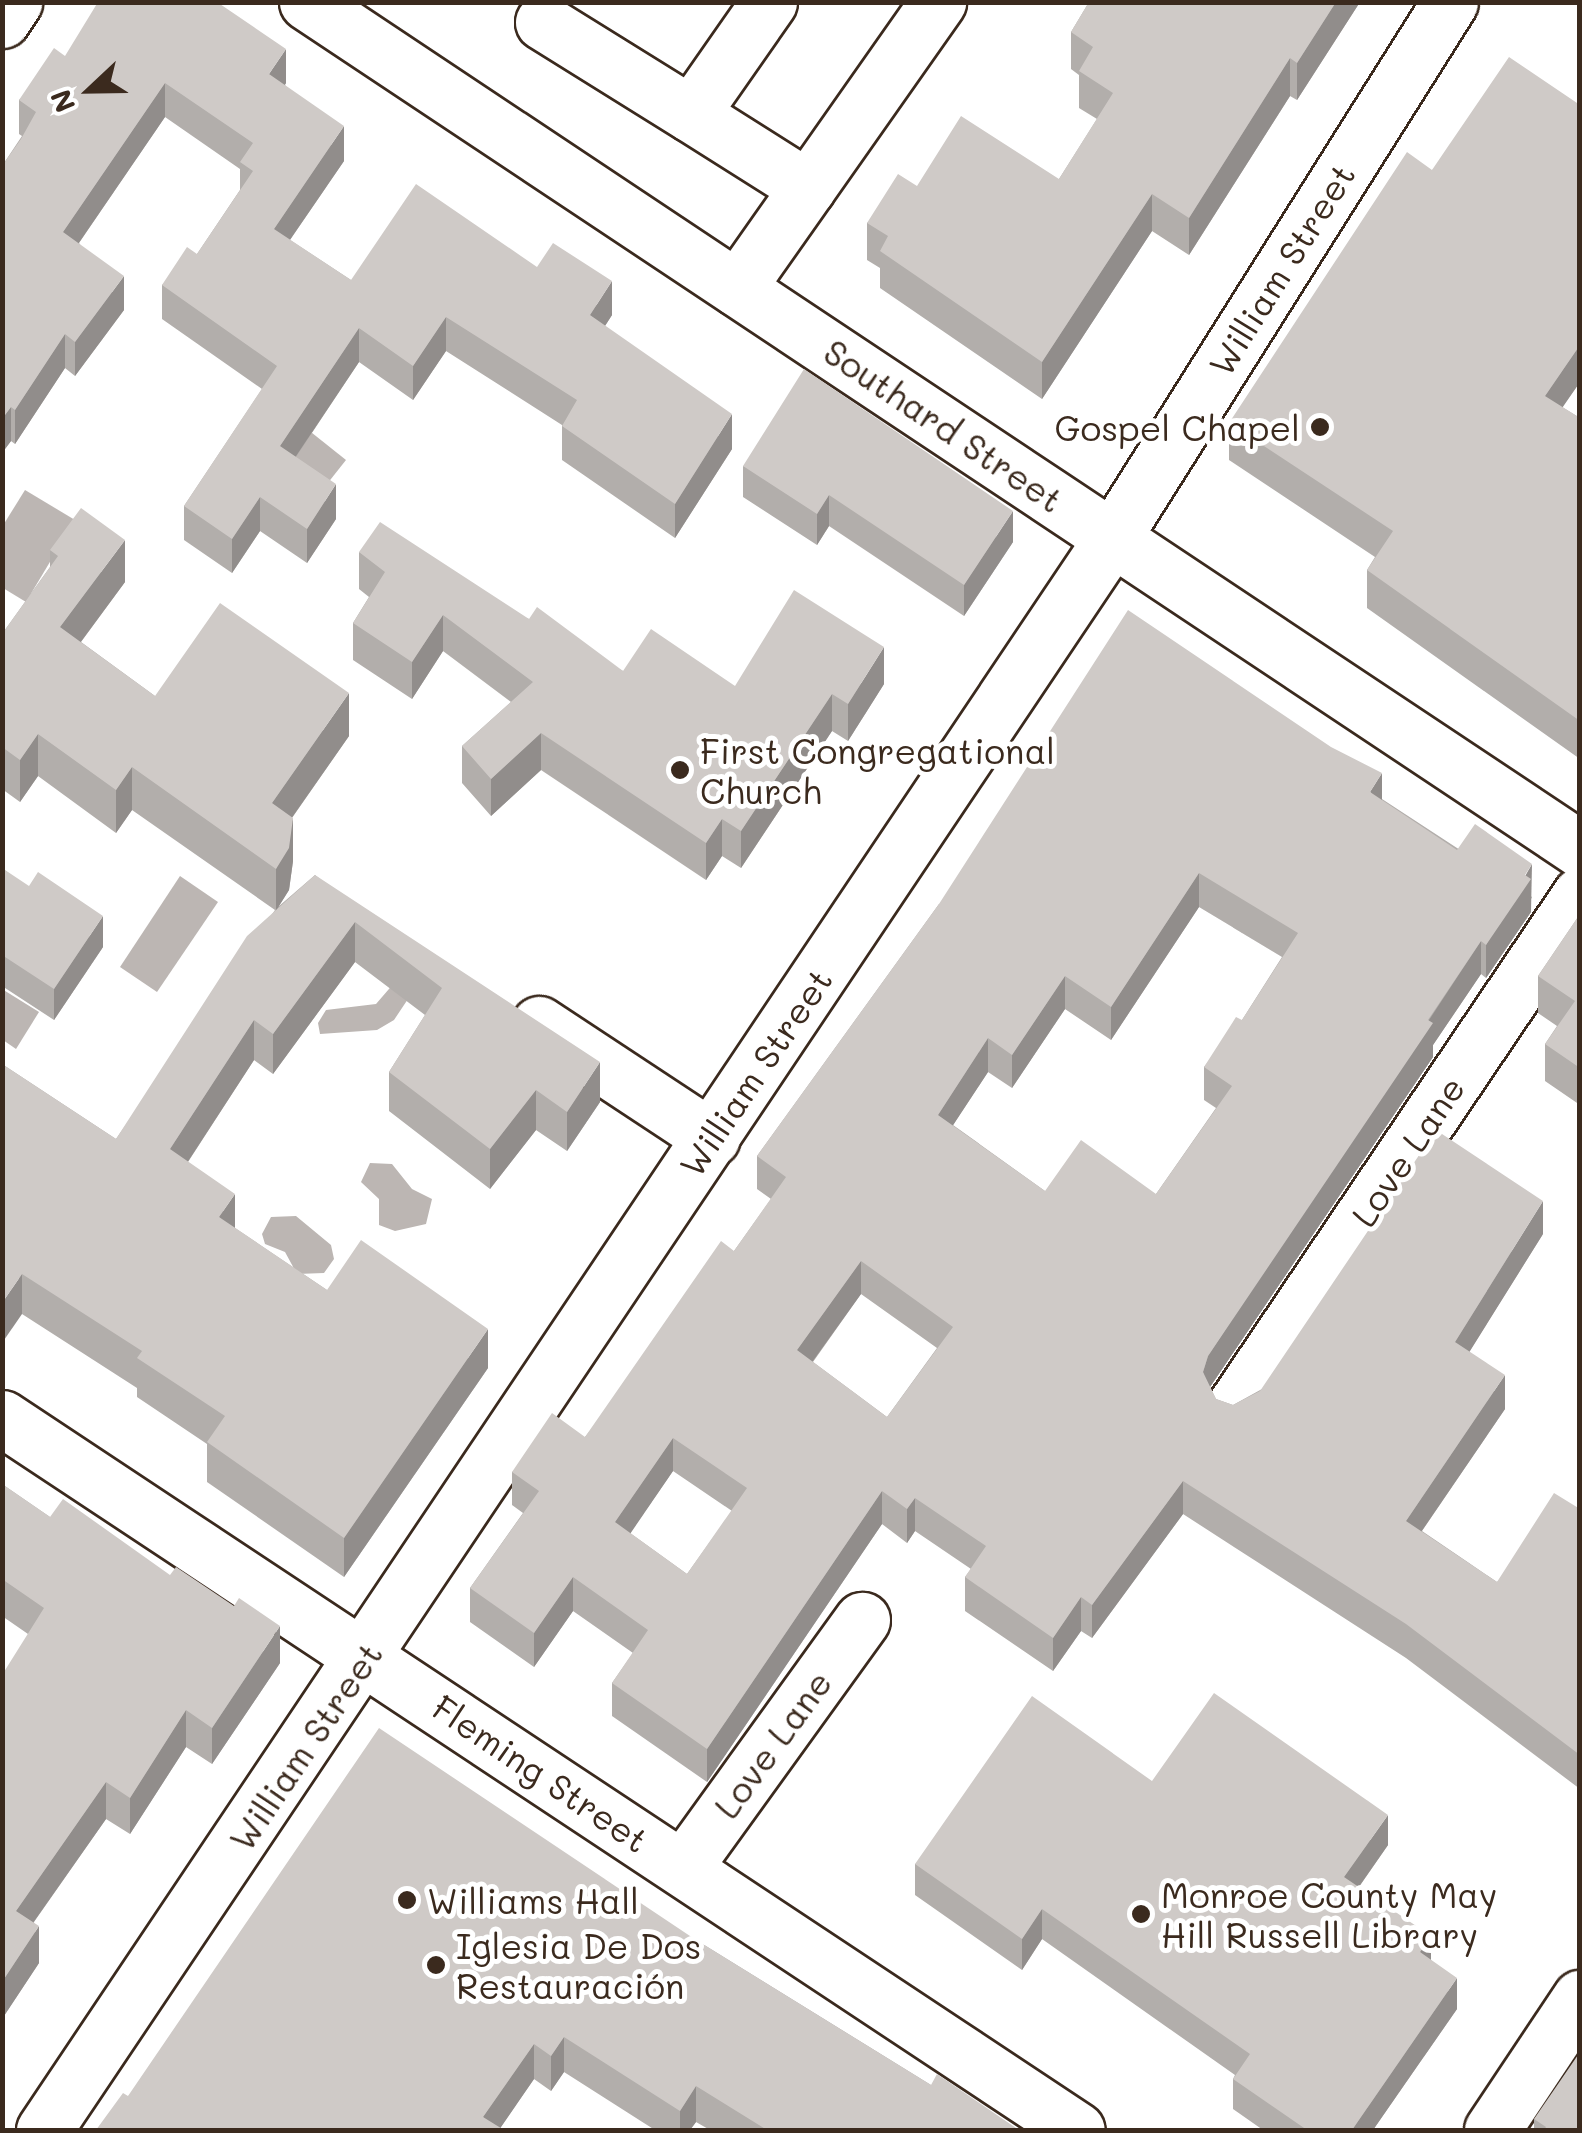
<!DOCTYPE html>
<html>
<head>
<meta charset="utf-8">
<style>
  body { margin:0 }
  #map { position:relative; width:1582px; height:2133px; overflow:hidden; background:#fff; font-family:Mali,sans-serif }
  div>[style] { position:absolute }
  .water>* { inset:0; background:#bcb6b3 }
  .roads { filter:drop-shadow(2px 0 #3b2a1e) drop-shadow(-2px 0 #3b2a1e) drop-shadow(0 2px #3b2a1e) drop-shadow(0 -2px #3b2a1e) }
  .minor>* { height:55px; margin:-27.5px; padding:0 27.5px; transform-origin:27.5px; border-radius:27.5px; background:#fff }
  .wall>* { inset:0; background:#b2aeab }
  .shaded-wall>* { inset:0; background:#918d8b }
  .building>* { inset:0; background:#cfcac7 }
  .dots>* { width:28px; height:28px; translate:-50% -50%; box-sizing:border-box; border:5px solid #fff; border-radius:50% }
  span { translate:-50% -50%; white-space:nowrap; text-align:center; line-height:1.15; -webkit-text-stroke:10px #fff; paint-order:stroke }
  .street-label { font-size:35px; color:#3b2a1e }
  .poi-label { font-size:35px; color:#3b2a1e }
  .right { translate:-100% -50%; text-align:right }
  .left { translate:0 -50%; text-align:left }
  .frame { position:absolute; inset:0; border:5px solid #3b2a1e; pointer-events:none }
  .north { position:absolute; left:40px; top:40px; width:100px; height:100px; -webkit-text-stroke:8px #fff; paint-order:stroke; rotate:248deg; font-size:28px; font-weight:700; line-height:40px; text-align:center; color:#3b2a1e }
  .north::after { content:''; display:block; margin:auto; width:35px; height:45px; background:#3b2a1e; clip-path:polygon(50% 0,100% 100%,50% 72%,0 100%) }
</style>
</head>
<body>
<div id="map">
  <div class="water">
    <div style="clip-path:polygon(282px 409px,346px 460px,327px 484px,262px 434px)"></div>
    <div style="clip-path:polygon(25px 490px,75px 520px,26px 602px,3px 588px,2px 527px)"></div>
    <div style="clip-path:polygon(180px 876px,218px 902px,157px 992px,120px 967px)"></div>
    <div style="clip-path:polygon(395px 982px,414px 990px,394px 1020px,377px 1030px,320px 1034px,318px 1023px,326px 1010px,376px 1004px)"></div>
    <div style="clip-path:polygon(2px 989px,39px 1012px,16px 1049px,3px 1040px)"></div>
    <div style="clip-path:polygon(370px 1163px,392px 1164px,412px 1189px,432px 1199px,426px 1224px,395px 1231px,379px 1225px,379px 1199px,361px 1182px)"></div>
    <div style="clip-path:polygon(296px 1216px,331px 1245px,334px 1259px,324px 1273px,297px 1274px,285px 1252px,265px 1244px,262px 1234px,271px 1217px)"></div>
  </div>
  <div class="roads">
    <div class="minor">
      <div style="left:307px;top:2px;width:1529px;rotate:33.64deg"></div>
      <div style="left:769px;top:2px;width:136px;rotate:124.9deg"></div>
      <div style="left:691px;top:114px;width:138px;rotate:32.3deg"></div>
      <div style="left:2px;top:20px;width:22px;rotate:-56deg"></div>
      <div style="left:543px;top:22px;width:174px;rotate:31.9deg"></div>
      <div style="left:737px;top:288px;width:350px;rotate:-54.9deg"></div>
      <div style="left:539px;top:1024px;width:207px;rotate:33.4deg"></div>
      <div style="left:1234px;top:1407px;width:618px;rotate:-55.95deg"></div>
      <div style="left:2px;top:1418px;width:1289px;rotate:33.52deg"></div>
      <div style="left:683px;top:1868px;width:306px;rotate:-54.2deg"></div>
      <div style="left:44px;top:2130px;width:1918px;rotate:-56.14deg"></div>
      <div style="left:1113px;top:537px;width:632px;rotate:-57.79deg"></div>
      <div style="left:1492px;top:2130px;width:159px;rotate:-56.3deg"></div>
    </div>
  </div>
  <div class="wall">
    <div style="clip-path:polygon(1089px 2px,1360px 2px,1297px 100px,1290px 96px,1189px 255px,1152px 231px,1042px 399px,880px 288px,880px 268px,867px 260px,867px 223px,917px 186px,1059px 179px,1097px 119px,1079px 108px,1079px 75px,1071px 69px,1071px 32px)"></div>
    <div style="clip-path:polygon(65px 56px,286px 83px,285px 85px,344px 161px,290px 240px,351px 280px,537px 267px,612px 315px,605px 326px,732px 449px,675px 538px,562px 460px,562px 425px,446px 351px,413px 400px,359px 362px,296px 457px,336px 519px,307px 563px,260px 531px,232px 573px,184px 540px,184px 506px,262px 389px,162px 319px,162px 285px,197px 254px,240px 190px,240px 169px,165px 117px,79px 243px,124px 310px,75px 376px,65px 368px,15px 444px,11px 441px,2px 453px,2px 166px,22px 136px,19px 134px,19px 100px)"></div>
    <div style="clip-path:polygon(1580px 105px,1580px 382px,1562px 407px,1580px 418px,1580px 759px,1367px 608px,1367px 570px,1375px 557px,1229px 460px,1229px 423px,1432px 170px)"></div>
    <div style="clip-path:polygon(743px 466px,1013px 542px,964px 616px,829px 526px,817px 545px,743px 497px)"></div>
    <div style="clip-path:polygon(50px 550px,125px 582px,81px 642px,155px 696px,349px 736px,292px 818px,293px 861px,289px 890px,278px 907px,315px 875px,600px 1102px,567px 1151px,536px 1130px,490px 1189px,389px 1111px,389px 1072px,425px 1015px,355px 962px,273px 1074px,254px 1060px,188px 1162px,235px 1228px,327px 1290px,488px 1368px,344px 1577px,207px 1482px,207px 1444px,137px 1397px,137px 1388px,22px 1314px,2px 1064px,116px 1139px,275px 910px,132px 810px,116px 833px,38px 776px,20px 802px,2px 789px,2px 634px,50px 567px)"></div>
    <div style="clip-path:polygon(359px 552px,529px 619px,623px 671px,735px 686px,884px 684px,848px 741px,832px 731px,741px 868px,722px 856px,706px 880px,541px 770px,491px 816px,462px 783px,462px 746px,511px 702px,443px 651px,412px 699px,353px 660px,353px 623px,369px 597px,359px 589px)"></div>
    <div style="clip-path:polygon(evenodd,1382px 799px,1532px 897px,1531px 899px,1531px 912px,1486px 978px,1481px 974px,1433px 1045px,1433px 1057px,1210px 1387px,1216px 1399px,1233px 1405px,1543px 1234px,1469px 1352px,1505px 1409px,1422px 1531px,1497px 1582px,1580px 1509px,1580px 1789px,1406px 1658px,1183px 1514px,1092px 1638px,1081px 1631px,1053px 1671px,965px 1611px,965px 1577px,971px 1569px,915px 1531px,907px 1543px,882px 1524px,707px 1782px,612px 1716px,612px 1683px,633px 1653px,573px 1611px,534px 1667px,470px 1622px,470px 1588px,523px 1513px,512px 1505px,512px 1472px,585px 1437px,734px 1251px,771px 1199px,757px 1189px,757px 1156px,939px 904px,1382px 799px,1199px 907px,1282px 957px,1242px 1020px,1204px 1067px,1204px 1100px,1216px 1108px,1156px 1194px,1045px 1191px,953px 1125px,988px 1072px,1012px 1088px,1065px 1009px,1111px 1040px,1199px 907px,1382px 799px,861px 1294px,937px 1348px,887px 1417px,813px 1362px,861px 1294px,1382px 799px,673px 1471px,732px 1511px,687px 1574px,630px 1533px,673px 1471px)"></div>
    <div style="clip-path:polygon(2px 868px,103px 947px,54px 1020px,2px 986px)"></div>
    <div style="clip-path:polygon(1580px 914px,1580px 1105px,1545px 1081px,1545px 1044px,1557px 1026px,1538px 1013px,1538px 976px)"></div>
    <div style="clip-path:polygon(2px 1484px,50px 1517px,280px 1663px,212px 1764px,186px 1747px,130px 1834px,106px 1819px,34px 1922px,39px 1963px,2px 2019px,28px 1634px,2px 1616px)"></div>
    <div style="clip-path:polygon(1152px 1781px,1388px 1845px,1359px 1887px,1431px 1960px,1457px 2009px,1373px 2130px,1263px 2130px,1233px 2109px,1233px 2079px,1235px 2075px,1042px 1939px,1022px 1970px,915px 1895px,915px 1864px)"></div>
    <div style="clip-path:polygon(693px 1938px,931px 2085px,1019px 2130px,710px 2130px,696px 2122px,690px 2130px,655px 2130px,564px 2072px,551px 2091px,534px 2079px,500px 2128px,128px 2096px)"></div>
    <div style="clip-path:polygon(1534px 2119px,1580px 2130px,1534px 2130px)"></div>
  </div>
  <div class="shaded-wall">
    <div style="clip-path:polygon(1336px 2px,1360px 2px,1297px 100px,1297px 63px)"></div>
    <div style="clip-path:polygon(286px 49px,286px 83px,269px 108px,269px 74px)"></div>
    <div style="clip-path:polygon(1290px 58px,1290px 96px,1189px 255px,1189px 218px)"></div>
    <div style="clip-path:polygon(165px 83px,165px 117px,63px 266px,63px 232px)"></div>
    <div style="clip-path:polygon(344px 126px,344px 161px,274px 263px,274px 229px)"></div>
    <div style="clip-path:polygon(1152px 194px,1152px 231px,1042px 399px,1042px 362px)"></div>
    <div style="clip-path:polygon(124px 276px,124px 310px,75px 376px,75px 342px)"></div>
    <div style="clip-path:polygon(612px 281px,612px 315px,590px 349px,590px 315px)"></div>
    <div style="clip-path:polygon(446px 317px,446px 351px,413px 400px,413px 366px)"></div>
    <div style="clip-path:polygon(359px 328px,359px 362px,280px 480px,280px 446px)"></div>
    <div style="clip-path:polygon(65px 334px,65px 368px,15px 444px,15px 410px)"></div>
    <div style="clip-path:polygon(1580px 345px,1580px 382px,1545px 433px,1545px 396px)"></div>
    <div style="clip-path:polygon(11px 407px,11px 441px,2px 453px,2px 419px)"></div>
    <div style="clip-path:polygon(732px 414px,732px 449px,675px 538px,675px 504px)"></div>
    <div style="clip-path:polygon(336px 484px,336px 519px,307px 563px,307px 529px)"></div>
    <div style="clip-path:polygon(829px 495px,829px 526px,817px 545px,817px 514px)"></div>
    <div style="clip-path:polygon(260px 497px,260px 531px,232px 573px,232px 539px)"></div>
    <div style="clip-path:polygon(1013px 511px,1013px 542px,964px 616px,964px 585px)"></div>
    <div style="clip-path:polygon(125px 540px,125px 582px,60px 670px,60px 627px)"></div>
    <div style="clip-path:polygon(443px 615px,443px 651px,412px 699px,412px 662px)"></div>
    <div style="clip-path:polygon(884px 647px,884px 684px,848px 741px,848px 704px)"></div>
    <div style="clip-path:polygon(349px 693px,349px 736px,272px 846px,272px 803px)"></div>
    <div style="clip-path:polygon(832px 694px,832px 731px,741px 868px,741px 831px)"></div>
    <div style="clip-path:polygon(541px 733px,541px 770px,491px 816px,491px 779px)"></div>
    <div style="clip-path:polygon(38px 734px,38px 776px,20px 802px,20px 760px)"></div>
    <div style="clip-path:polygon(132px 767px,132px 810px,116px 833px,116px 790px)"></div>
    <div style="clip-path:polygon(1382px 773px,1382px 806px,1370px 792px)"></div>
    <div style="clip-path:polygon(293px 818px,293px 861px,289px 890px,276px 911px,276px 869px)"></div>
    <div style="clip-path:polygon(722px 819px,722px 856px,706px 880px,706px 843px)"></div>
    <div style="clip-path:polygon(1532px 864px,1531px 912px,1486px 978px,1486px 945px)"></div>
    <div style="clip-path:polygon(1199px 873px,1199px 907px,1111px 1040px,1111px 1007px)"></div>
    <div style="clip-path:polygon(103px 916px,103px 947px,54px 1020px,54px 989px)"></div>
    <div style="clip-path:polygon(355px 922px,355px 962px,273px 1074px,273px 1034px)"></div>
    <div style="clip-path:polygon(1481px 941px,1481px 974px,1433px 1045px,1433px 1057px,1208px 1390px,1203px 1372px,1208px 1356px)"></div>
    <div style="clip-path:polygon(1065px 976px,1065px 1009px,1012px 1088px,1012px 1055px)"></div>
    <div style="clip-path:polygon(254px 1020px,254px 1060px,170px 1189px,170px 1149px)"></div>
    <div style="clip-path:polygon(988px 1038px,988px 1072px,938px 1148px,938px 1115px)"></div>
    <div style="clip-path:polygon(600px 1062px,600px 1102px,567px 1151px,567px 1112px)"></div>
    <div style="clip-path:polygon(536px 1090px,536px 1130px,490px 1189px,490px 1149px)"></div>
    <div style="clip-path:polygon(235px 1194px,235px 1234px,219px 1217px)"></div>
    <div style="clip-path:polygon(1543px 1201px,1543px 1234px,1455px 1375px,1455px 1342px)"></div>
    <div style="clip-path:polygon(861px 1261px,861px 1294px,797px 1383px,797px 1350px)"></div>
    <div style="clip-path:polygon(22px 1274px,22px 1314px,2px 1343px,2px 1303px)"></div>
    <div style="clip-path:polygon(488px 1329px,488px 1368px,344px 1577px,344px 1538px)"></div>
    <div style="clip-path:polygon(1505px 1375px,1505px 1409px,1406px 1554px,1406px 1521px)"></div>
    <div style="clip-path:polygon(673px 1438px,673px 1471px,615px 1556px,615px 1522px)"></div>
    <div style="clip-path:polygon(1183px 1481px,1183px 1514px,1092px 1638px,1092px 1605px)"></div>
    <div style="clip-path:polygon(882px 1491px,882px 1524px,707px 1782px,707px 1749px)"></div>
    <div style="clip-path:polygon(915px 1498px,915px 1531px,907px 1543px,907px 1509px)"></div>
    <div style="clip-path:polygon(573px 1577px,573px 1611px,534px 1667px,534px 1633px)"></div>
    <div style="clip-path:polygon(1081px 1597px,1081px 1631px,1053px 1671px,1053px 1638px)"></div>
    <div style="clip-path:polygon(280px 1626px,280px 1663px,212px 1764px,212px 1728px)"></div>
    <div style="clip-path:polygon(186px 1710px,186px 1747px,130px 1834px,130px 1798px)"></div>
    <div style="clip-path:polygon(106px 1782px,106px 1819px,16px 1947px,16px 1911px)"></div>
    <div style="clip-path:polygon(1388px 1815px,1388px 1845px,1344px 1908px,1344px 1877px)"></div>
    <div style="clip-path:polygon(1042px 1909px,1042px 1939px,1022px 1970px,1022px 1939px)"></div>
    <div style="clip-path:polygon(39px 1926px,39px 1963px,2px 2019px,2px 1982px)"></div>
    <div style="clip-path:polygon(1431px 1936px,1431px 1967px,1420px 1952px)"></div>
    <div style="clip-path:polygon(1457px 1978px,1457px 2009px,1373px 2130px,1352px 2130px)"></div>
    <div style="clip-path:polygon(564px 2037px,564px 2072px,551px 2091px,551px 2056px)"></div>
    <div style="clip-path:polygon(534px 2044px,534px 2079px,499px 2130px,483px 2117px)"></div>
    <div style="clip-path:polygon(696px 2086px,696px 2122px,690px 2130px,680px 2130px,680px 2111px)"></div>
  </div>
  <div class="building">
    <div style="clip-path:polygon(98px 2px,217px 2px,286px 49px,269px 74px,344px 126px,274px 229px,351px 280px,416px 184px,537px 267px,553px 243px,612px 281px,590px 315px,732px 414px,675px 504px,562px 426px,577px 400px,446px 317px,413px 366px,359px 328px,280px 446px,336px 484px,307px 529px,260px 497px,232px 539px,184px 506px,277px 366px,162px 285px,187px 247px,197px 254px,253px 171px,240px 162px,253px 143px,165px 83px,63px 232px,124px 276px,75px 342px,65px 334px,15px 410px,11px 407px,2px 419px,2px 166px,21px 139px,36px 112px,19px 100px,54px 48px,65px 56px)"></div>
    <div style="clip-path:polygon(1089px 2px,1336px 2px,1297px 63px,1290px 58px,1189px 218px,1152px 194px,1042px 362px,880px 251px,888px 236px,867px 223px,898px 174px,917px 186px,961px 116px,1059px 179px,1113px 93px,1079px 71px,1093px 47px,1071px 32px)"></div>
    <div style="clip-path:polygon(1509px 57px,1580px 105px,1580px 345px,1545px 396px,1580px 418px,1580px 721px,1367px 570px,1393px 531px,1229px 423px,1407px 152px,1432px 170px)"></div>
    <div style="clip-path:polygon(804px 369px,1013px 511px,964px 585px,829px 495px,817px 514px,743px 466px)"></div>
    <div style="clip-path:polygon(81px 508px,125px 540px,60px 627px,155px 696px,220px 603px,349px 693px,272px 803px,293px 818px,289px 848px,276px 869px,132px 767px,116px 790px,38px 734px,20px 760px,2px 747px,2px 634px,58px 556px,50px 550px)"></div>
    <div style="clip-path:polygon(380px 522px,529px 619px,537px 607px,623px 671px,651px 629px,735px 686px,794px 590px,884px 647px,848px 704px,832px 694px,741px 831px,722px 819px,706px 843px,541px 733px,491px 779px,462px 746px,533px 682px,443px 615px,412px 662px,353px 623px,385px 572px,359px 552px)"></div>
    <div style="clip-path:polygon(evenodd,1128px 610px,1331px 747px,1382px 773px,1370px 792px,1457px 850px,1475px 824px,1532px 864px,1525px 875px,1531px 879px,1486px 945px,1481px 941px,1428px 1020px,1433px 1023px,1208px 1356px,1203px 1372px,1216px 1399px,1233px 1405px,1260px 1391px,1436px 1130px,1543px 1201px,1455px 1342px,1505px 1375px,1406px 1521px,1497px 1582px,1554px 1493px,1580px 1509px,1580px 1755px,1406px 1624px,1183px 1481px,1092px 1605px,1081px 1597px,1053px 1638px,965px 1577px,986px 1546px,915px 1498px,907px 1509px,882px 1491px,707px 1749px,612px 1683px,648px 1630px,573px 1577px,534px 1633px,470px 1588px,539px 1491px,512px 1472px,552px 1413px,585px 1437px,721px 1241px,734px 1251px,786px 1177px,757px 1156px,939px 904px,1128px 610px,1199px 873px,1298px 933px,1242px 1020px,1236px 1017px,1204px 1067px,1232px 1086px,1156px 1194px,1081px 1140px,1045px 1191px,938px 1115px,988px 1038px,1012px 1055px,1065px 976px,1111px 1007px,1199px 873px,1128px 610px,861px 1261px,953px 1327px,887px 1417px,797px 1350px,861px 1261px,1128px 610px,673px 1438px,747px 1488px,687px 1574px,615px 1522px,673px 1438px)"></div>
    <div style="clip-path:polygon(2px 868px,29px 886px,38px 872px,103px 916px,54px 989px,2px 955px)"></div>
    <div style="clip-path:polygon(315px 875px,600px 1062px,567px 1112px,536px 1090px,490px 1149px,389px 1072px,442px 988px,355px 922px,273px 1034px,254px 1020px,170px 1149px,235px 1194px,219px 1217px,327px 1290px,361px 1240px,488px 1329px,344px 1538px,207px 1442px,225px 1416px,137px 1358px,142px 1351px,22px 1274px,2px 1303px,2px 1064px,116px 1139px,247px 936px)"></div>
    <div style="clip-path:polygon(1580px 914px,1580px 1068px,1545px 1044px,1575px 1001px,1538px 976px)"></div>
    <div style="clip-path:polygon(2px 1484px,50px 1517px,63px 1499px,170px 1575px,176px 1567px,234px 1606px,239px 1598px,280px 1626px,212px 1728px,186px 1710px,130px 1798px,106px 1782px,16px 1911px,39px 1926px,2px 1982px,2px 1675px,44px 1608px,2px 1579px)"></div>
    <div style="clip-path:polygon(1214px 1693px,1388px 1815px,1344px 1877px,1431px 1936px,1420px 1952px,1457px 1978px,1352px 2130px,1307px 2130px,1233px 2079px,1250px 2054px,1042px 1909px,1022px 1939px,915px 1864px,1032px 1696px,1152px 1781px)"></div>
    <div style="clip-path:polygon(379px 1728px,693px 1938px,931px 2085px,937px 2074px,1019px 2130px,767px 2130px,696px 2086px,680px 2111px,564px 2037px,551px 2056px,534px 2044px,483px 2117px,504px 2130px,96px 2130px,123px 2093px,128px 2096px)"></div>
    <div style="clip-path:polygon(1580px 2052px,1580px 2130px,1544px 2130px,1546px 2127px,1534px 2119px)"></div>
  </div>
  <div class="dots">
    <div style="left:1320px;top:427px;background:#3b2a1e"></div>
    <div style="left:680px;top:770px;background:#3b2a1e"></div>
    <div style="left:407px;top:1900px;background:#3b2a1e"></div>
    <div style="left:1141px;top:1914px;background:#3b2a1e"></div>
    <div style="left:436px;top:1965px;background:#3b2a1e"></div>
  </div>
  <div class="street-label">
    <span style="left:1281px;top:269px;rotate:-58deg">William Street</span>
    <span style="left:944px;top:425px;rotate:34deg">Southard Street</span>
    <span style="left:755px;top:1072px;rotate:-56deg">William Street</span>
    <span style="left:1407px;top:1151px;rotate:-56deg">Love Lane</span>
    <span style="left:772px;top:1744px;rotate:-54deg">Love Lane</span>
    <span style="left:305px;top:1746px;rotate:-56deg">William Street</span>
    <span style="left:541px;top:1773px;rotate:34deg">Fleming Street</span>
  </div>
  <div class="poi-label">
    <span class="right" style="left:1300px;top:427px">Gospel Chapel</span>
    <span class="left" style="left:700px;top:770px">First Congregational<br>Church</span>
    <span class="left" style="left:1161px;top:1914px">Monroe County May<br>Hill Russell Library</span>
    <span class="left" style="left:427px;top:1900px">Williams Hall</span>
    <span class="left" style="left:456px;top:1965px">Iglesia De Dos<br>Restauración</span>
  </div>
  <div class="frame"></div>
  <div class="north">N</div>
</div>
</body>
</html>
